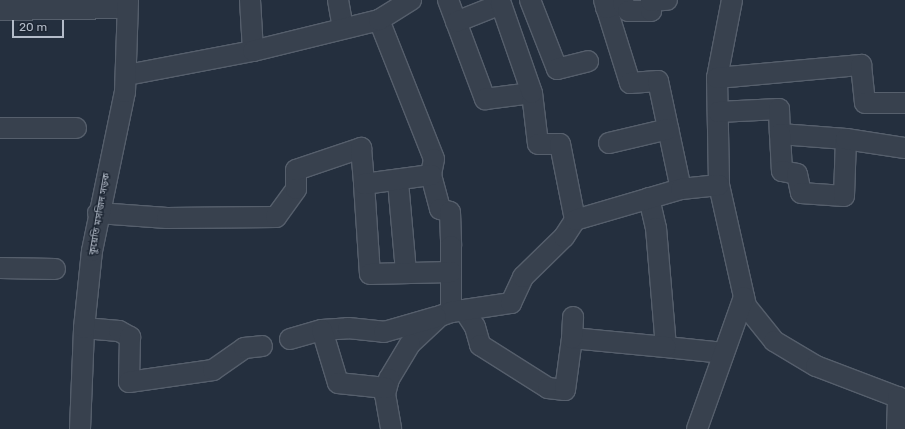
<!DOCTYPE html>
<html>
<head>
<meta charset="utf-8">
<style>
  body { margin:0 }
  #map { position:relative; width:905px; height:429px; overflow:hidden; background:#242f3e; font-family:Rubik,"Noto Sans Bengali",sans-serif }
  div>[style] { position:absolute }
  .roads { filter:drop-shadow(1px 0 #565f6c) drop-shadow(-1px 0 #565f6c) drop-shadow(0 1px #565f6c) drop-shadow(0 -1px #565f6c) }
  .street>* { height:20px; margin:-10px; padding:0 10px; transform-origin:10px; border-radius:10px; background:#38414e }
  span { translate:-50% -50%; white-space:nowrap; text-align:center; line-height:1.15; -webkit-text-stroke:3px #1d2633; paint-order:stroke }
  .street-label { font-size:10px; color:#b4bcc9 }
  .scale { position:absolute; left:12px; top:20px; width:52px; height:18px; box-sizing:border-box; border:2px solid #b4bcc9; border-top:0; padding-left:5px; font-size:12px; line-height:14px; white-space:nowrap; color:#b4bcc9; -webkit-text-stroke:3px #1d2633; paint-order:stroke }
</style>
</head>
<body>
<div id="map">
  <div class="roads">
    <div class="street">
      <div style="left:250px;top:0;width:51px;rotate:86.6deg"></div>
      <div style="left:338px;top:0;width:28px;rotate:80deg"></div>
      <div style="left:448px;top:0;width:106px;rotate:69.5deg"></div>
      <div style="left:485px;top:99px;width:47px;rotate:-7.3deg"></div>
      <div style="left:532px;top:93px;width:51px;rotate:83.3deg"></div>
      <div style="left:538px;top:144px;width:22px"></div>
      <div style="left:560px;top:144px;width:77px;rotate:78.8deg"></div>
      <div style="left:530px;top:0;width:74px;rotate:68.6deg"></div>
      <div style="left:557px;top:69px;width:32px;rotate:-14deg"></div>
      <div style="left:604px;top:0;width:87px;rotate:72.6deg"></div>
      <div style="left:630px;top:83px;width:28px;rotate:-4deg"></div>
      <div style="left:658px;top:81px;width:110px;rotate:78deg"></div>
      <div style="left:732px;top:0;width:79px;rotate:100.9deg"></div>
      <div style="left:717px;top:78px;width:107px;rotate:88.9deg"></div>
      <div style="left:719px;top:185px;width:124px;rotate:77.4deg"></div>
      <div style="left:746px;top:306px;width:45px;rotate:51.3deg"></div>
      <div style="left:774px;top:341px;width:49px;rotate:30.8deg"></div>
      <div style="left:816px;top:366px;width:95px;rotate:20.9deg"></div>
      <div style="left:606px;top:8px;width:18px;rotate:-16deg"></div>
      <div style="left:623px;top:3px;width:9px;rotate:58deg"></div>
      <div style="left:628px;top:11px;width:23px"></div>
      <div style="left:651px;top:11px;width:10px;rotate:-90deg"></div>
      <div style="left:651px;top:1px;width:16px;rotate:-4deg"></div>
      <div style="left:0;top:10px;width:126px;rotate:-0.9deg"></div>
      <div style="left:379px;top:20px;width:149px;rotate:68.4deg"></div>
      <div style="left:434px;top:159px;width:16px;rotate:101deg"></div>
      <div style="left:431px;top:175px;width:35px;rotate:75deg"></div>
      <div style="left:440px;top:209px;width:10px;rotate:17deg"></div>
      <div style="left:450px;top:212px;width:34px;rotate:88deg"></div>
      <div style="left:451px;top:246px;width:66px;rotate:90deg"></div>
      <div style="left:451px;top:312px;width:12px;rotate:160deg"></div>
      <div style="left:440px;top:316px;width:41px;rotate:137deg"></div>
      <div style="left:410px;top:344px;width:41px;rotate:121deg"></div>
      <div style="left:389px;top:379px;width:16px;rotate:105deg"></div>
      <div style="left:385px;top:394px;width:36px;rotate:80deg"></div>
      <div style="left:456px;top:22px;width:48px;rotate:-21.8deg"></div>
      <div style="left:501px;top:4px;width:94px;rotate:70.8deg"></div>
      <div style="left:127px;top:75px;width:128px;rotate:-10.8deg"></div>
      <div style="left:253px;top:51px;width:130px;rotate:-13.8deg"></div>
      <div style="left:379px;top:20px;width:38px;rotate:-32deg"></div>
      <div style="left:717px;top:78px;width:145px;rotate:-5.2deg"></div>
      <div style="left:861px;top:65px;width:38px;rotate:84deg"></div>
      <div style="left:865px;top:103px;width:40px"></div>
      <div style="left:718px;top:112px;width:61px;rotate:-2.8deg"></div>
      <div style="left:779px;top:109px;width:25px;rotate:88deg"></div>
      <div style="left:780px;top:134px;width:66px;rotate:4.3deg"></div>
      <div style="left:0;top:128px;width:76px"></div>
      <div style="left:780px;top:134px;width:37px;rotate:87deg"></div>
      <div style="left:782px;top:171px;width:15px;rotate:11deg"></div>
      <div style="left:797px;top:174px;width:19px;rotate:78deg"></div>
      <div style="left:801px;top:193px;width:43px;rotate:4deg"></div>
      <div style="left:844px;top:196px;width:57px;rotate:-88deg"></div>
      <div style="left:846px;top:139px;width:60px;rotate:8.7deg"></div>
      <div style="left:609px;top:143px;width:61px;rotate:-13.3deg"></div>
      <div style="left:398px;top:182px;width:90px;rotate:84.9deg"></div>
      <div style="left:364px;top:184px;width:90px;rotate:86.2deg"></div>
      <div style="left:370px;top:274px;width:81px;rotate:-1.4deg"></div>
      <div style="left:649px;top:198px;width:31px;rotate:77deg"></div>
      <div style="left:656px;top:228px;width:119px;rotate:85.2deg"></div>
      <div style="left:666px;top:347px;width:58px;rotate:5.9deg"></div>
      <div style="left:98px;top:213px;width:69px;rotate:4.1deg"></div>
      <div style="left:167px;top:218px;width:109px;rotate:-0.5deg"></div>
      <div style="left:276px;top:217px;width:34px;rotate:-54deg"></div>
      <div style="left:296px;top:189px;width:19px;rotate:-90deg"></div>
      <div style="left:296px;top:170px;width:69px;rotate:-18.7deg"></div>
      <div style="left:361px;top:148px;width:36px;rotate:85deg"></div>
      <div style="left:364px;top:184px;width:68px;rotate:-7.7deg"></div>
      <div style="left:0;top:268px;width:55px;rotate:1deg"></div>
      <div style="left:464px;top:310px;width:20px;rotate:57deg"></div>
      <div style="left:475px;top:327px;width:19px;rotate:74deg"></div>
      <div style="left:480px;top:345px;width:80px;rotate:32.3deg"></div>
      <div style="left:548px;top:388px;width:17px;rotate:7deg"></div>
      <div style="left:565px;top:390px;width:52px;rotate:-82.3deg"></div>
      <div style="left:572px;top:338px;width:94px;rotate:5.5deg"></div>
      <div style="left:451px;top:312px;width:61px;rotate:-8.5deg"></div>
      <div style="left:511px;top:303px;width:29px;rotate:-65deg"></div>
      <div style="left:523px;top:277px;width:57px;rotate:-44.3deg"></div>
      <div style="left:564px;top:237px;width:20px;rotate:-57deg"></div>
      <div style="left:575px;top:220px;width:110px;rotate:-16.3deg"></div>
      <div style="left:681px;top:189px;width:38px;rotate:-6deg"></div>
      <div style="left:84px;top:328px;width:35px;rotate:5deg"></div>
      <div style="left:119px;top:331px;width:13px;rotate:29deg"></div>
      <div style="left:130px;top:337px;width:45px;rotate:91.3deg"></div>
      <div style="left:129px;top:382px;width:85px;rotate:-8.1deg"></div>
      <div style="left:213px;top:370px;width:38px;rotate:-35deg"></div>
      <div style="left:244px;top:348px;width:18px;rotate:-6deg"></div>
      <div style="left:322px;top:330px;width:26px;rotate:-4deg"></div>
      <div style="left:348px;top:328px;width:36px;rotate:6deg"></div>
      <div style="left:384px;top:332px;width:54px;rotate:-16.1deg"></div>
      <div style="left:572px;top:338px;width:21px;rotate:-87deg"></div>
      <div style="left:290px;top:339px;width:33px;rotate:-16deg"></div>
      <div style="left:322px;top:330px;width:55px;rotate:73.2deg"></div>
      <div style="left:338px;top:383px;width:48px;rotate:5.9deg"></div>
      <div style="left:80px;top:429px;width:101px;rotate:-87.7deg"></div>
      <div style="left:84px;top:328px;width:77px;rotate:-84.1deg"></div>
      <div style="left:92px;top:251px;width:162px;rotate:-78.3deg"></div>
      <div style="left:125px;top:92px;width:92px;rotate:-88.1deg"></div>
      <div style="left:697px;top:429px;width:140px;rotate:-70.4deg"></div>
      <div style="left:897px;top:429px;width:32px;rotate:-88deg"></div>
    </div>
  </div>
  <div class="street-label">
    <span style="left:100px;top:214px;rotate:-80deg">কুয়েতি মসজিদ সড়ক</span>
  </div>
  <div class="scale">20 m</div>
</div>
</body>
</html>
